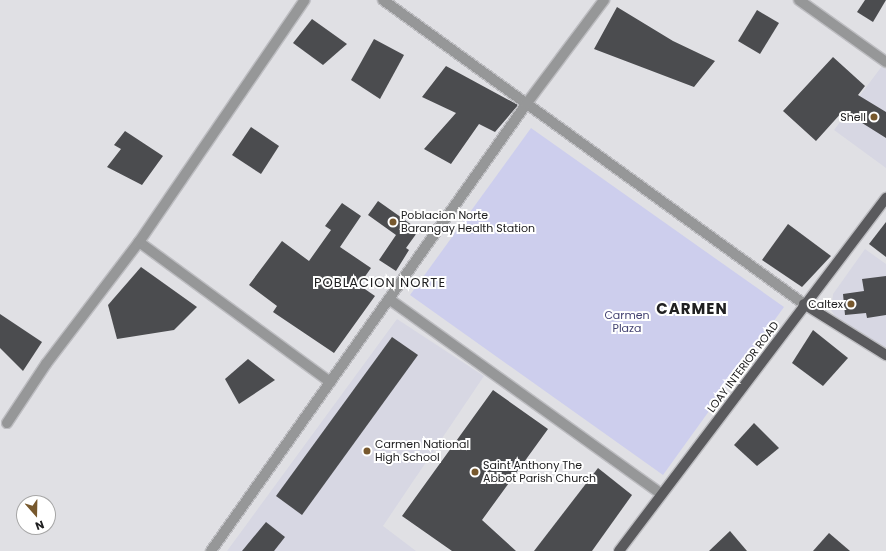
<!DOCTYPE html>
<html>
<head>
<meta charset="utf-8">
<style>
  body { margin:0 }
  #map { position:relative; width:886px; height:551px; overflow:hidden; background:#e0e0e4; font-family:Poppins,sans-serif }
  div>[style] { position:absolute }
  .built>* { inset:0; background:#d7d7e3 }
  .green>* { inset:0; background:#cdceed }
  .building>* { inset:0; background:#4b4c4f }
  .roads { filter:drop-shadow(1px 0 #bdbdc1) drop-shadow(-1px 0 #bdbdc1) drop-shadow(0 1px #bdbdc1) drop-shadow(0 -1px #bdbdc1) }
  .minor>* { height:10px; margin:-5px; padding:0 5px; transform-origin:5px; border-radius:5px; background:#969798 }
  .major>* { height:10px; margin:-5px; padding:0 5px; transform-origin:5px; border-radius:5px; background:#5a5a5d }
  .dots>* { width:11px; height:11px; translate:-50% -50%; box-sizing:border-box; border:2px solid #fff; border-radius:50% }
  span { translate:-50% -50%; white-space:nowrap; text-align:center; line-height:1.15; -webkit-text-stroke:4px #fff; paint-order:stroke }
  .poi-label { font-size:11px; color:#202021 }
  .right { translate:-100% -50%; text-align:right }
  .left { translate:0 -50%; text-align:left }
  .park-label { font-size:11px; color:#444372 }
  .street-label { font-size:11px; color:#202021 }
  .quarter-label { font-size:13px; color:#202021; letter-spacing:1px }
  .district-label { font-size:15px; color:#202021; font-weight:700; letter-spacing:1px }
  .north { position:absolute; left:16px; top:495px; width:40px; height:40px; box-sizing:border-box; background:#fff; border:1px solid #a6a6a6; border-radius:50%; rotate:160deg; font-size:11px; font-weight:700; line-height:16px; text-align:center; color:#202021 }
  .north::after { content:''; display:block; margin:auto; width:14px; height:18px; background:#77582d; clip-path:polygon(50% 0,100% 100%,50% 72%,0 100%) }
</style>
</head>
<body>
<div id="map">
  <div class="built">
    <div style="clip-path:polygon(882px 66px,886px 69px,886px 168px,834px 130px)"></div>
    <div style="clip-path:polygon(865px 249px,886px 264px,886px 346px,884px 349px,837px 319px,831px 310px,833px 294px)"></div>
    <div style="clip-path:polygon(397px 319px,484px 376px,383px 526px,416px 551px,227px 551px)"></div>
  </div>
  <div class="green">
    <div style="clip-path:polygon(531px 128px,784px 307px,663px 475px,410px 295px)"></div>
  </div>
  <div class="building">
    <div style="clip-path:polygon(865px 0,886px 0,873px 22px,857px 12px)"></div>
    <div style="clip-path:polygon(617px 7px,673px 41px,715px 61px,694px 87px,594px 49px)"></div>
    <div style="clip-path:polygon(757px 10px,779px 23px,760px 54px,738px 41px)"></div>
    <div style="clip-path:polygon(312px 19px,347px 44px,323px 65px,293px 43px)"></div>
    <div style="clip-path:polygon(374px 39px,404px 55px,380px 99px,351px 80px)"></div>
    <div style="clip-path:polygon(833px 57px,865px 86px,858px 95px,886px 112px,886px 138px,843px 111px,816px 141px,783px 111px)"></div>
    <div style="clip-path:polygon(446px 66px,518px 105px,495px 132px,479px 124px,451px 164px,424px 149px,456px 113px,422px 97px)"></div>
    <div style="clip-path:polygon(251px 127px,279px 146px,261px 174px,232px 155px)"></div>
    <div style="clip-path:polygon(125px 131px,163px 156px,142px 185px,107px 167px,121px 149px,114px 145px)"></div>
    <div style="clip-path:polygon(378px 201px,419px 230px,406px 248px,409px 250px,396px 271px,379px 260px,396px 235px,368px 215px)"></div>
    <div style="clip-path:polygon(342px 203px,361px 216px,340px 247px,371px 268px,359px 285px,375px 296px,334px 353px,273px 312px,277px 306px,249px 285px,282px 241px,309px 261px,331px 230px,325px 226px)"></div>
    <div style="clip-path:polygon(886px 222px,886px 257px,869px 244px)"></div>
    <div style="clip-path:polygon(788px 224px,831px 256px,802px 287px,762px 260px)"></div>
    <div style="clip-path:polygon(141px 267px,197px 307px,174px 330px,117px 339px,108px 305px)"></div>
    <div style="clip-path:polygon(886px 276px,886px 315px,867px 318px,866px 313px,845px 315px,843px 294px,864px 291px,862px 279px)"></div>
    <div style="clip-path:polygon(0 314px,42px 342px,23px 371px,0 348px)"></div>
    <div style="clip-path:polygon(813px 330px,848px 358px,823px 386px,792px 363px)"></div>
    <div style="clip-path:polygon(392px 337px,418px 355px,302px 515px,276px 496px)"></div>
    <div style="clip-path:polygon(248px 359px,275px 380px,239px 404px,225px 379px)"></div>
    <div style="clip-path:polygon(493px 390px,548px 429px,482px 520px,516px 551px,452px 551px,402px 516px)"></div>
    <div style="clip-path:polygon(754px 423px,779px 448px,757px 466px,734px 445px)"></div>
    <div style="clip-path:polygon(598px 468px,632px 495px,592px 551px,534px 551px)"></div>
    <div style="clip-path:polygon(266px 522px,285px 537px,274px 551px,242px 551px)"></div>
    <div style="clip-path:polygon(730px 531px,747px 551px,709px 551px)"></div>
    <div style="clip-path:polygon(829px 533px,850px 551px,813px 551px)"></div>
  </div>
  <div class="roads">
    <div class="minor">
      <div style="left:383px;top:0;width:519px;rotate:35.83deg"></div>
      <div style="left:799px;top:0;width:107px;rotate:35.5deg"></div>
      <div style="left:139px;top:242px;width:237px;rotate:36.2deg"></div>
      <div style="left:389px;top:299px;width:335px;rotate:35.6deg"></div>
      <div style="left:7px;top:423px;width:71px;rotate:-56.5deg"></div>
      <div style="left:46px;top:364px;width:153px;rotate:-52.7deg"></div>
      <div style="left:139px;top:242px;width:293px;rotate:-55.6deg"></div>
      <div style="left:211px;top:551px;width:548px;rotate:-54.8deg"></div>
      <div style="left:527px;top:103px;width:129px;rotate:-53.2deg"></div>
    </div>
    <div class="major">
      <div style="left:804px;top:304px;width:97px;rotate:31.9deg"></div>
      <div style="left:619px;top:551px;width:443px;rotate:-52.9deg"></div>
    </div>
  </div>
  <div class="dots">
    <div style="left:874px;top:117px;background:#77582d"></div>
    <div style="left:393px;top:222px;background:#77582d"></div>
    <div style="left:851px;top:304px;background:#77582d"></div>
    <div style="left:367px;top:451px;background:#77582d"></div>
    <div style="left:475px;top:472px;background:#77582d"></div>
  </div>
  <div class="poi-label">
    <span class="right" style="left:866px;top:117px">Shell</span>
    <span class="left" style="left:401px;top:222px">Poblacion Norte<br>Barangay Health Station</span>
    <span class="right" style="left:843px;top:304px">Caltex</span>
    <span class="left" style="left:375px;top:451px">Carmen National<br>High School</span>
    <span class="left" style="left:483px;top:472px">Saint Anthony The<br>Abbot Parish Church</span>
  </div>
  <div class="park-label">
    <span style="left:627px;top:322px">Carmen<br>Plaza</span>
  </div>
  <div class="street-label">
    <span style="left:743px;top:367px;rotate:-53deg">LOAY INTERIOR ROAD</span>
  </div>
  <div class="quarter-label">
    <span style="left:380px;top:283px">POBLACION NORTE</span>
  </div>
  <div class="district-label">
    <span style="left:692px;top:309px">CARMEN</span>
  </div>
  <div class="north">N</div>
</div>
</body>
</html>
